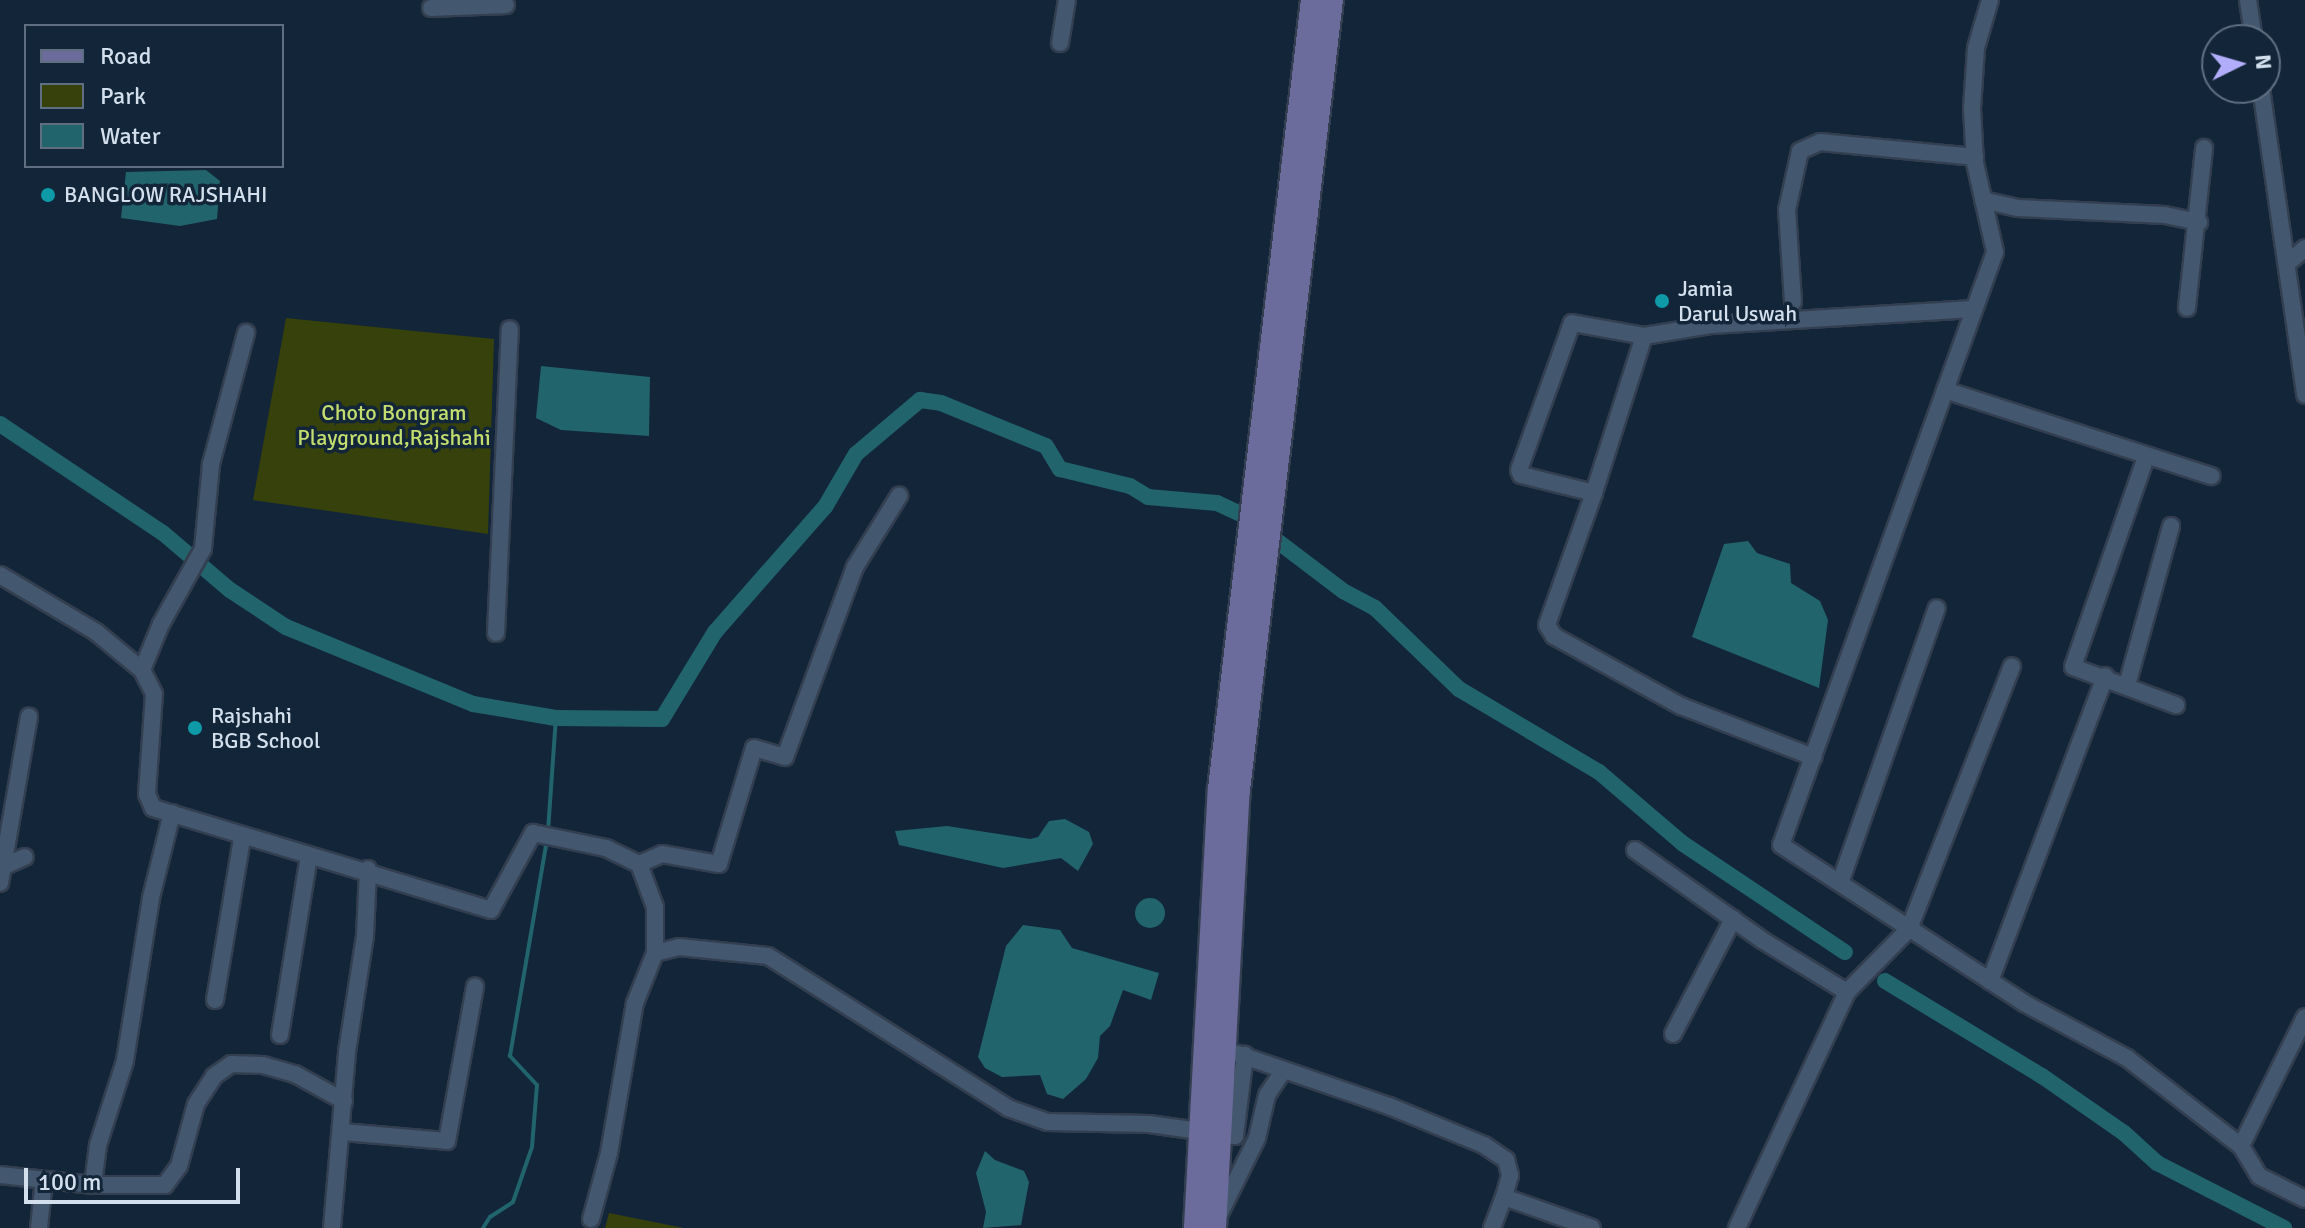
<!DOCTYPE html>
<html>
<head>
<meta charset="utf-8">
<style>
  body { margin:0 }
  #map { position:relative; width:2305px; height:1228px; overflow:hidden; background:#122539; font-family:Signika,sans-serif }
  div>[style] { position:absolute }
  .green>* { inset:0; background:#36410c }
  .water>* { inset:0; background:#22646b }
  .round { border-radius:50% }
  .stream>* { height:4px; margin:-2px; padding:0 2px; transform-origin:2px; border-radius:2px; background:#22646b }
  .canal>* { height:16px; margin:-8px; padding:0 8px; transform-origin:8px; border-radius:8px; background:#22646b }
  .roads { filter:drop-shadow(2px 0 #333f50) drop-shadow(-2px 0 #333f50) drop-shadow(0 2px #333f50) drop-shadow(0 -2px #333f50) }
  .minor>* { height:16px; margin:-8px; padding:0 8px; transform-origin:8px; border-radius:8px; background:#43576e }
  .primary>* { height:24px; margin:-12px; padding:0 12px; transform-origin:12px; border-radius:12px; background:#6c6c9c }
  .dots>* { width:22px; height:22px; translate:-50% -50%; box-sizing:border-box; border:4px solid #122539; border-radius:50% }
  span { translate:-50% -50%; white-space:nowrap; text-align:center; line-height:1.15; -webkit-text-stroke:7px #122539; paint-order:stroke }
  .poi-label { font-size:22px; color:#d3dfec }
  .left { translate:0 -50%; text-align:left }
  .park-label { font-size:22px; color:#c3dd6e }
  .legend { position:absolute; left:24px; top:24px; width:260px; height:144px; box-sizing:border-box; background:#122539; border:2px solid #5f6f81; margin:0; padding:10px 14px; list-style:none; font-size:24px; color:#d3dfec }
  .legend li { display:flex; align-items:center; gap:16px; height:40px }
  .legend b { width:40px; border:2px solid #5f6f81 }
  .north { position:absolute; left:2201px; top:24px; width:80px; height:80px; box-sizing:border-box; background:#122539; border:2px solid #5f6f81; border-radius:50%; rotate:85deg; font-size:22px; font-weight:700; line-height:32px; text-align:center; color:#d3dfec }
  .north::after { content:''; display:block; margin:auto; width:28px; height:36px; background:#b1adfa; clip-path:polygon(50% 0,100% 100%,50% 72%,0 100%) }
  .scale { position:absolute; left:24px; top:1168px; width:216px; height:36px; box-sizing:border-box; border:4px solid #d3dfec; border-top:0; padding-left:10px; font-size:24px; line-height:28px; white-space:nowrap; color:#d3dfec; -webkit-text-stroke:6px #122539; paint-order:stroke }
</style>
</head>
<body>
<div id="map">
  <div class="green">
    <div style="clip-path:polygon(286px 318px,494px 339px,488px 534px,253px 500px)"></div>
    <div style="clip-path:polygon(609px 1213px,684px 1228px,605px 1228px)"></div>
  </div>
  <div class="water">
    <div style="clip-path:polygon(206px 170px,220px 181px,217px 219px,180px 226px,121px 218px,126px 172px)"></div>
    <div style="clip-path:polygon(541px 366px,650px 377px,649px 436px,561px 430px,536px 418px)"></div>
    <div style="clip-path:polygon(1748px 541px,1757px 553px,1790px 564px,1791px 583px,1820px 601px,1828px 620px,1819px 688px,1692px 637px,1724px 544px)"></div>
    <div style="clip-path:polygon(1065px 819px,1089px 832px,1093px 844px,1078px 871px,1061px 858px,1003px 868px,953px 857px,899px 845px,895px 831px,947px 826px,1030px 839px,1038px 837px,1049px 821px)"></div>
    <div class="round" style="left:1135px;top:898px;width:30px;height:30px"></div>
    <div style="clip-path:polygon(1023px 925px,1060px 930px,1072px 948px,1159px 973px,1151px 1000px,1123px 990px,1110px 1026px,1100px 1036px,1098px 1058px,1086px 1079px,1063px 1099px,1047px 1094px,1040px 1075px,1002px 1077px,985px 1068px,978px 1057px,1006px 946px)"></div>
    <div style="clip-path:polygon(985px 1151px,995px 1160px,1024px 1171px,1029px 1182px,1021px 1225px,983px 1228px,986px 1212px,976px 1173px)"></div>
  </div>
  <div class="stream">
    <div style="left:548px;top:831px;width:113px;rotate:-86deg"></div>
    <div style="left:483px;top:1228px;width:13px;rotate:-58deg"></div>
    <div style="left:490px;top:1217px;width:27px;rotate:-33deg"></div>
    <div style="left:513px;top:1202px;width:58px;rotate:-70.9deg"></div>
    <div style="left:532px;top:1147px;width:62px;rotate:-85.4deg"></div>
    <div style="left:537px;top:1085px;width:40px;rotate:-133deg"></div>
    <div style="left:510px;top:1056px;width:219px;rotate:-80.3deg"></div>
  </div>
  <div class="canal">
    <div style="left:0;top:424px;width:196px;rotate:33.8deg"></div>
    <div style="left:163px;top:533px;width:88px;rotate:40.4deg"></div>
    <div style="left:230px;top:590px;width:67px;rotate:33.5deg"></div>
    <div style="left:286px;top:627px;width:202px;rotate:22.4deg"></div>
    <div style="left:473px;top:704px;width:84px;rotate:9.6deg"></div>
    <div style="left:556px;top:718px;width:106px;rotate:0.5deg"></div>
    <div style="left:662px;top:719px;width:102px;rotate:-58.7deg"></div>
    <div style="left:715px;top:632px;width:167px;rotate:-48.7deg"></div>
    <div style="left:825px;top:507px;width:61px;rotate:-59.7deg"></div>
    <div style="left:856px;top:454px;width:84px;rotate:-40.2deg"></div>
    <div style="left:920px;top:400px;width:21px;rotate:8deg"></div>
    <div style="left:941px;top:403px;width:113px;rotate:22.3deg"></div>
    <div style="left:1046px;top:446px;width:27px;rotate:59deg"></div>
    <div style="left:1060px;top:469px;width:72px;rotate:13.7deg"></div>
    <div style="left:1130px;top:486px;width:21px;rotate:31deg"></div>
    <div style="left:1148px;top:497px;width:69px;rotate:5deg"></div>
    <div style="left:1217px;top:503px;width:29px;rotate:25deg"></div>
    <div style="left:1243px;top:515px;width:126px;rotate:37.2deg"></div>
    <div style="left:1343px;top:591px;width:36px;rotate:28deg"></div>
    <div style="left:1375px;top:608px;width:117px;rotate:44deg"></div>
    <div style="left:1459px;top:689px;width:163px;rotate:30.7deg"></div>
    <div style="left:1599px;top:772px;width:109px;rotate:40.5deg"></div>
    <div style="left:1682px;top:843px;width:196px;rotate:33.8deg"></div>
    <div style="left:1885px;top:981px;width:184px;rotate:31.2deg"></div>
    <div style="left:2042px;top:1076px;width:100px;rotate:34.8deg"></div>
    <div style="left:2124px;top:1133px;width:45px;rotate:42.3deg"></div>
    <div style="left:2157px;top:1163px;width:143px;rotate:27.1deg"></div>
  </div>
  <div class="roads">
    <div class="minor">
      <div style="left:1990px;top:0;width:50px;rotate:106.3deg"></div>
      <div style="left:1976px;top:48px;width:61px;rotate:93.8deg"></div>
      <div style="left:1972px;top:109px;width:54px;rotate:86.8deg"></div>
      <div style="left:1975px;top:163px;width:91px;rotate:77.3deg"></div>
      <div style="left:1995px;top:252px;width:630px;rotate:109.84deg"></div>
      <div style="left:1781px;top:845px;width:290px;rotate:33deg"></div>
      <div style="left:2024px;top:1003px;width:117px;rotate:28.1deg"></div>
      <div style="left:2127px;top:1058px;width:144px;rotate:37.7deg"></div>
      <div style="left:2241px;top:1146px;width:144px;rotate:-63.6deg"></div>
      <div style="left:2248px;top:0;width:40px;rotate:81.5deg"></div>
      <div style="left:431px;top:8px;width:75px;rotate:-2.3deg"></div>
      <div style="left:1060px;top:43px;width:44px;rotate:-80.8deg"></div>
      <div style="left:2261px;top:88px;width:310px;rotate:81.8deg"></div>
      <div style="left:1983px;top:200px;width:36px;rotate:13deg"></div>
      <div style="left:2018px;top:208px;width:147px;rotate:2.7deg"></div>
      <div style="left:2165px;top:215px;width:35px;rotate:12deg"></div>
      <div style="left:2288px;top:263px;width:23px;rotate:-41deg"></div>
      <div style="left:1793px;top:302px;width:92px;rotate:-93.7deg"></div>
      <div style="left:1787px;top:210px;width:60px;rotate:-77.6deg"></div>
      <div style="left:1800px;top:151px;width:22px;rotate:-24deg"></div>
      <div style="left:1820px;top:142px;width:156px;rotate:5.5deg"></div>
      <div style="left:2187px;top:308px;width:161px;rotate:-83.9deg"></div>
      <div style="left:1644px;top:336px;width:69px;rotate:-9.2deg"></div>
      <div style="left:1712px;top:325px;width:262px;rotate:-3.5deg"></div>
      <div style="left:1945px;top:390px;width:280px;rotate:17.9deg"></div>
      <div style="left:2146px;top:457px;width:222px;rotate:109.2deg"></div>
      <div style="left:2073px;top:667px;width:110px;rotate:20.3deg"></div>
      <div style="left:1594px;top:493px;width:75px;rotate:-166.1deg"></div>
      <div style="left:1521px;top:475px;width:5px;rotate:-112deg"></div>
      <div style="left:1519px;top:470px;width:156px;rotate:-70.2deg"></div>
      <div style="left:1572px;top:323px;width:73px;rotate:10.2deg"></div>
      <div style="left:1644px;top:336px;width:165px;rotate:107.7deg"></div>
      <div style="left:1594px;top:493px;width:140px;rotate:109.6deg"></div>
      <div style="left:1547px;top:625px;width:13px;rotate:58deg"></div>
      <div style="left:1554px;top:636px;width:145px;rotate:28.9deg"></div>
      <div style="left:1681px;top:706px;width:142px;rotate:21.1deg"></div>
      <div style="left:0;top:575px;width:112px;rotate:30.7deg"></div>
      <div style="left:96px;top:632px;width:60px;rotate:39.6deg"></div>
      <div style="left:142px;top:670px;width:27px;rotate:63deg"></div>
      <div style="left:154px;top:694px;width:100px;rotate:94deg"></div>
      <div style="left:147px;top:794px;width:15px;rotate:67deg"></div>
      <div style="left:153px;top:808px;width:353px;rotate:16.8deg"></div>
      <div style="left:491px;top:910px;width:88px;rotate:-61.4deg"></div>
      <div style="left:533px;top:833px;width:75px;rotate:11.6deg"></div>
      <div style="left:606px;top:848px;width:37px;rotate:26deg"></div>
      <div style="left:639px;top:864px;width:46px;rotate:69.6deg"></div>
      <div style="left:655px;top:907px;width:46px;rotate:90deg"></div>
      <div style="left:655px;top:953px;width:25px;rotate:-14deg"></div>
      <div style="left:679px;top:947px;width:89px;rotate:5.8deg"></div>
      <div style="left:768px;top:956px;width:284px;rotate:32.3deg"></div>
      <div style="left:1008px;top:1108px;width:41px;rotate:19.7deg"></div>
      <div style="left:1047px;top:1122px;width:102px;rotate:1.1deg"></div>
      <div style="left:1149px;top:1124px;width:87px;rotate:7.9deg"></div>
      <div style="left:1235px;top:1136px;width:82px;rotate:-83deg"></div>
      <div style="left:496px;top:633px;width:304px;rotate:-87.4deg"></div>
      <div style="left:142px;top:670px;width:50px;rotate:-67.6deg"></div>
      <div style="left:161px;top:624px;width:86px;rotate:-60.8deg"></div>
      <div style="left:203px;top:549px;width:85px;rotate:-84.6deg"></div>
      <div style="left:211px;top:464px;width:136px;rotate:-75deg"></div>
      <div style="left:2127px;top:685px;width:165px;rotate:-74.5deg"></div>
      <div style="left:172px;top:813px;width:88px;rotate:103.9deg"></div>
      <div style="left:151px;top:898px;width:165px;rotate:99.1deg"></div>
      <div style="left:125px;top:1061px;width:88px;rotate:107.8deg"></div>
      <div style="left:98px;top:1145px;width:40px;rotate:97.1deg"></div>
      <div style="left:93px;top:1185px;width:72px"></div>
      <div style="left:165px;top:1185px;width:24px;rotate:-54deg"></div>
      <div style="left:179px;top:1166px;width:64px;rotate:-74.7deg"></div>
      <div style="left:196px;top:1104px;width:33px;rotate:-57deg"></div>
      <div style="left:214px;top:1076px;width:21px;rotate:-35deg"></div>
      <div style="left:231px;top:1064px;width:32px;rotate:2deg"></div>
      <div style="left:263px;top:1065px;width:33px;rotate:16deg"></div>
      <div style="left:295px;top:1074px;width:56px;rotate:28.9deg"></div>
      <div style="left:1635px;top:850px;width:156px;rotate:35.3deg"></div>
      <div style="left:1762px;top:940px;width:100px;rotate:31.5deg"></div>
      <div style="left:639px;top:864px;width:25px;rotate:-23deg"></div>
      <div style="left:662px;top:854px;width:58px;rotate:10deg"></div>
      <div style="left:719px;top:864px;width:121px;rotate:-73.2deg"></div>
      <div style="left:754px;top:748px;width:32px;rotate:16deg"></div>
      <div style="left:785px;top:757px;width:202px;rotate:-69.8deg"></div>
      <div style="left:855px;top:567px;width:84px;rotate:-58.2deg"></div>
      <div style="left:0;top:868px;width:27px;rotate:-24deg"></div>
      <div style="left:1841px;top:880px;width:288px;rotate:-70.6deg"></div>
      <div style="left:0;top:883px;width:169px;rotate:-80.1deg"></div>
      <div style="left:1990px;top:981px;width:326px;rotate:-69.3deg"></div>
      <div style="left:215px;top:1000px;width:164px;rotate:-80.5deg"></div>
      <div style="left:1673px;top:1034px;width:130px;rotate:-62.4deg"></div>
      <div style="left:280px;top:1035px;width:181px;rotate:-80.8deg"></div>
      <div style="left:1235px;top:1053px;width:163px;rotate:19deg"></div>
      <div style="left:1389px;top:1106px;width:103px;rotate:22.3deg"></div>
      <div style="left:1484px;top:1145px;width:27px;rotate:34deg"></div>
      <div style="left:1506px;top:1160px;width:16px;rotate:75deg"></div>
      <div style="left:1510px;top:1175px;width:23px;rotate:105deg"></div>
      <div style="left:1504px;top:1197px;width:93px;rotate:19.4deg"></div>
      <div style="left:342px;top:1132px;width:105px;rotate:4.9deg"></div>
      <div style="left:447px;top:1141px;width:157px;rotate:-79.7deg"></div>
      <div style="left:2241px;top:1146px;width:35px;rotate:59deg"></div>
      <div style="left:2259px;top:1176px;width:51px;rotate:26.6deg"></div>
      <div style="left:0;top:1175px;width:94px;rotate:6.1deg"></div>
      <div style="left:1220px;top:1213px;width:84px;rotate:-63.7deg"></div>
      <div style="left:1257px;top:1138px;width:44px;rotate:-76.9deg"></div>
      <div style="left:1267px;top:1095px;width:30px;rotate:-56deg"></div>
      <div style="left:591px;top:1219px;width:68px;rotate:-74.7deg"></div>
      <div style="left:609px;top:1153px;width:152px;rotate:-80.2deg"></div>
      <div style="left:635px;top:1003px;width:54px;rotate:-68.2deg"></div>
      <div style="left:39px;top:1228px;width:48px;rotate:-84.1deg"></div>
      <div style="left:332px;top:1228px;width:177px;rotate:-85.1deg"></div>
      <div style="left:347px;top:1052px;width:117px;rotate:-81.2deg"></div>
      <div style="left:365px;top:936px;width:67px;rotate:-87.4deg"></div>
      <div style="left:1492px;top:1228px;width:33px;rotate:-69deg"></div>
      <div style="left:1737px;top:1228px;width:260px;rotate:-65deg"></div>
      <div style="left:1847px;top:992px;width:88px;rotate:-45.5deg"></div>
      <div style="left:1909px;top:929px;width:282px;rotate:-68.6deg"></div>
    </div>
    <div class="primary">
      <div style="left:1196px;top:1228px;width:440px;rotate:-86.9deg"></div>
      <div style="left:1220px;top:789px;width:794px;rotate:-83.28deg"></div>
      <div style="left:1214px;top:1228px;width:439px;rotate:-86.9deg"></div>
      <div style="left:1238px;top:790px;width:795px;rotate:-83.29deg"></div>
    </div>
  </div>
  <div class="dots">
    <div style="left:48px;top:195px;background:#0f9aa8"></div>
    <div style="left:1662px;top:301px;background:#0f9aa8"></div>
    <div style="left:195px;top:728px;background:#0f9aa8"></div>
  </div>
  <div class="poi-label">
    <span class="left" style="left:64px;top:195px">BANGLOW RAJSHAHI</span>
    <span class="left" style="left:1678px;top:301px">Jamia<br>Darul Uswah</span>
    <span class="left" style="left:211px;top:728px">Rajshahi<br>BGB School</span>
  </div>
  <div class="park-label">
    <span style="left:394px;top:425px">Choto Bongram<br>Playground,Rajshahi</span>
  </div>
  <ul class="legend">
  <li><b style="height:10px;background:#6c6c9c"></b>Road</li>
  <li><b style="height:22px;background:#36410c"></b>Park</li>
  <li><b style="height:22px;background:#22646b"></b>Water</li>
  </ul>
  <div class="north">N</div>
  <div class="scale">100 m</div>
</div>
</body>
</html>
